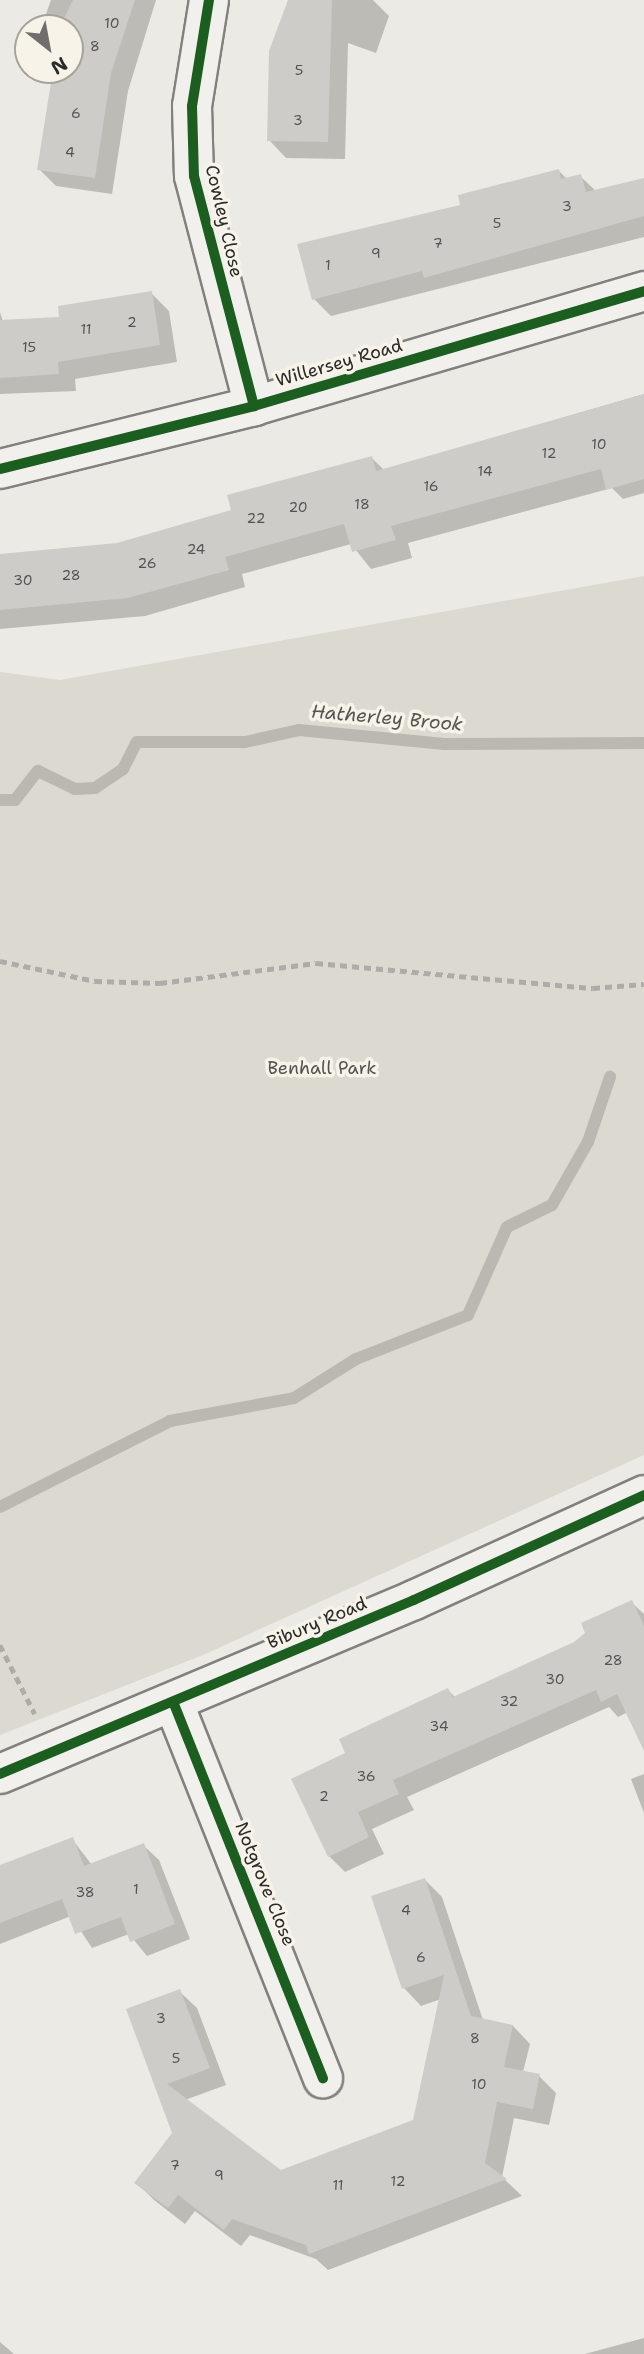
<!DOCTYPE html>
<html>
<head>
<meta charset="utf-8">
<style>
  body { margin:0 }
  #map { position:relative; width:644px; height:2354px; overflow:hidden; background:#eceae4; font-family:"Shantell Sans",sans-serif }
  div>[style] { position:absolute }
  .green>* { inset:0; background:#dcd9d1 }
  .shadow>* { inset:0; background:#0003 }
  .stream>* { height:12px; margin:-6px; padding:0 6px; transform-origin:6px; border-radius:6px; background:#bab8b0 }
  .building>* { inset:0; background:#ceccc8 }
  .path>* { height:4.5px; margin-top:-2.25px; transform-origin:0; background:repeating-linear-gradient(90deg,#adaca9 0 7px,transparent 0 12px) }
  .roads { filter:drop-shadow(2px 0 #82817e) drop-shadow(-2px 0 #82817e) drop-shadow(0 2px #82817e) drop-shadow(0 -2px #82817e) }
  .minor>* { height:38px; margin:-19px; padding:0 19px; transform-origin:19px; border-radius:19px; background:#f1f0ec }
  .cycleway>* { height:10px; margin:-5px; padding:0 5px; transform-origin:5px; border-radius:5px; background:#1b5e20 }
  span { translate:-50% -50%; white-space:nowrap; text-align:center; line-height:1.15; -webkit-text-stroke:7px #f7f3e8; paint-order:stroke }
  .number-label { font-size:14px; color:#545352 }
  .number-label span { -webkit-text-stroke-width:0 }
  .street-label { font-size:18px; color:#2b2b2b }
  .park-label { font-size:18px; color:#545351 }
  .water-label { font-size:19px; color:#555552; font-style:italic }
  .north { position:absolute; left:14px; top:14px; width:70px; height:70px; box-sizing:border-box; background:#f7f3e8; border:2px solid #a5a39c; border-radius:50%; rotate:149deg; font-size:19px; font-weight:700; line-height:28px; text-align:center; color:#2b2b2b }
  .north::after { content:''; display:block; margin:auto; width:24px; height:32px; background:#6f6e6c; clip-path:polygon(50% 0,100% 100%,50% 72%,0 100%) }
</style>
</head>
<body>
<div id="map">
  <div class="green">
    <div style="clip-path:polygon(644px 576px,644px 1455px,203px 1655px,0 1735px,0 672px,60px 680px)"></div>
  </div>
  <div class="shadow">
    <div style="clip-path:polygon(51px 0,156px 0,128px 91px,112px 194px,56px 186px,39px 169px,55px 70px,70px 70px,70px 28px,41px 28px)"></div>
    <div style="clip-path:polygon(290px 0,373px 0,389px 16px,376px 53px,348px 43px,345px 159px,286px 158px,269px 140px)"></div>
    <div style="clip-path:polygon(559px 171px,567px 179px,580px 176px,596px 191px,644px 185px,644px 237px,331px 316px,314px 299px,299px 245px,462px 207px)"></div>
    <div style="clip-path:polygon(151px 293px,169px 311px,177px 362px,75px 379px,76px 391px,0 394px,0 312px,3px 322px,61px 319px)"></div>
    <div style="clip-path:polygon(644px 394px,644px 493px,623px 499px,612px 488px,408px 543px,412px 558px,371px 569px,351px 544px,242px 574px,245px 587px,145px 616px,0 629px,0 556px,117px 544px,233px 512px,372px 458px,384px 470px)"></div>
    <div style="clip-path:polygon(631px 1602px,644px 1614px,644px 1746px,628px 1712px,618px 1717px,609px 1707px,407px 1797px,414px 1810px,372px 1829px,384px 1854px,345px 1872px,329px 1856px,348px 1754px,448px 1690px,456px 1698px,575px 1643px)"></div>
    <div style="clip-path:polygon(644px 1774px,644px 1813px,631px 1779px)"></div>
    <div style="clip-path:polygon(72px 1839px,92px 1865px,143px 1845px,159px 1860px,190px 1939px,147px 1956px,129px 1934px,92px 1948px,71px 1916px,0 1944px,0 1867px)"></div>
    <div style="clip-path:polygon(425px 1880px,442px 1897px,483px 2020px,513px 2026px,530px 2044px,523px 2072px,539px 2076px,556px 2093px,549px 2125px,514px 2118px,502px 2177px,522px 2196px,328px 2270px,316px 2259px,250px 2235px,241px 2246px,195px 2211px,185px 2224px,154px 2200px,137px 2183px,174px 2133px,129px 2010px,179px 1991px,197px 2008px,226px 2085px,185px 2100px,281px 2172px,414px 2121px,441px 1999px,421px 2006px,404px 1988px,373px 1897px)"></div>
    <div style="clip-path:polygon(644px 2338px,644px 2354px,585px 2354px)"></div>
    <div style="clip-path:polygon(0 2342px,14px 2354px,0 2354px)"></div>
  </div>
  <div class="stream">
    <div style="left:0;top:800px;width:15px"></div>
    <div style="left:15px;top:800px;width:37px;rotate:-52deg"></div>
    <div style="left:38px;top:771px;width:41px;rotate:25.9deg"></div>
    <div style="left:75px;top:789px;width:20px;rotate:-3deg"></div>
    <div style="left:95px;top:788px;width:34px;rotate:-34deg"></div>
    <div style="left:123px;top:769px;width:30px;rotate:-63deg"></div>
    <div style="left:137px;top:742px;width:108px"></div>
    <div style="left:245px;top:742px;width:55px;rotate:-12.5deg"></div>
    <div style="left:299px;top:730px;width:146px;rotate:5.5deg"></div>
    <div style="left:444px;top:744px;width:200px;rotate:-0.3deg"></div>
    <div style="left:0;top:1507px;width:191px;rotate:-26.8deg"></div>
    <div style="left:170px;top:1421px;width:126px;rotate:-10.5deg"></div>
    <div style="left:294px;top:1398px;width:73px;rotate:-32.2deg"></div>
    <div style="left:356px;top:1359px;width:120px;rotate:-21.4deg"></div>
    <div style="left:468px;top:1315px;width:96px;rotate:-66.1deg"></div>
    <div style="left:507px;top:1227px;width:50px;rotate:-26.1deg"></div>
    <div style="left:552px;top:1205px;width:73px;rotate:-60.3deg"></div>
    <div style="left:588px;top:1142px;width:69px;rotate:-71.3deg"></div>
  </div>
  <div class="building">
    <div style="clip-path:polygon(73px 0,135px 0,111px 73px,95px 178px,37px 170px,53px 70px,70px 70px,70px 28px,59px 28px)"></div>
    <div style="clip-path:polygon(288px 0,332px 0,328px 142px,267px 141px,269px 51px)"></div>
    <div style="clip-path:polygon(559px 169px,561px 179px,581px 174px,586px 192px,644px 178px,644px 216px,424px 278px,422px 271px,312px 300px,297px 244px,460px 205px,458px 195px)"></div>
    <div style="clip-path:polygon(152px 291px,160px 345px,58px 362px,59px 374px,0 378px,0 320px,59px 317px,58px 306px)"></div>
    <div style="clip-path:polygon(644px 394px,644px 479px,606px 490px,601px 469px,391px 526px,396px 540px,352px 552px,344px 524px,225px 557px,229px 570px,128px 598px,0 610px,0 554px,117px 543px,231px 510px,227px 495px,372px 456px,376px 471px)"></div>
    <div style="clip-path:polygon(632px 1600px,644px 1626px,644px 1751px,617px 1694px,601px 1702px,596px 1690px,393px 1780px,399px 1794px,358px 1812px,369px 1837px,328px 1857px,291px 1779px,345px 1753px,339px 1739px,448px 1688px,453px 1697px,574px 1642px,585px 1633px,581px 1623px)"></div>
    <div style="clip-path:polygon(73px 1837px,84px 1866px,144px 1843px,175px 1924px,130px 1942px,121px 1917px,75px 1934px,62px 1899px,0 1923px,0 1865px)"></div>
    <div style="clip-path:polygon(425px 1878px,471px 2016px,513px 2025px,504px 2067px,540px 2074px,533px 2109px,497px 2102px,485px 2163px,507px 2179px,309px 2254px,306px 2245px,232px 2219px,224px 2230px,178px 2195px,168px 2208px,134px 2183px,172px 2133px,126px 2009px,180px 1989px,210px 2068px,167px 2084px,281px 2170px,413px 2120px,444px 1975px,402px 1989px,371px 1896px)"></div>
  </div>
  <div class="path">
    <div style="left:0;top:961px;width:97px;rotate:11.9deg"></div>
    <div style="left:95px;top:981px;width:65px;rotate:1.8deg"></div>
    <div style="left:160px;top:983px;width:157px;rotate:-7.3deg"></div>
    <div style="left:316px;top:963px;width:278px;rotate:5.2deg"></div>
    <div style="left:593px;top:988px;width:51px;rotate:-4.5deg"></div>
    <div style="left:0;top:1645px;width:77px;rotate:63.1deg"></div>
  </div>
  <div class="roads">
    <div class="minor">
      <div style="left:209px;top:0;width:107px;rotate:99.1deg"></div>
      <div style="left:192px;top:106px;width:70px;rotate:88.4deg"></div>
      <div style="left:194px;top:176px;width:238px;rotate:75.4deg"></div>
      <div style="left:0;top:469px;width:262px;rotate:-13.9deg"></div>
      <div style="left:254px;top:406px;width:407px;rotate:-16.4deg"></div>
      <div style="left:174px;top:1704px;width:403px;rotate:68.3deg"></div>
      <div style="left:0;top:1774px;width:449px;rotate:-22.8deg"></div>
      <div style="left:414px;top:1600px;width:253px;rotate:-24.5deg"></div>
    </div>
  </div>
  <div class="cycleway">
    <div style="left:209px;top:0;width:107px;rotate:99.1deg"></div>
    <div style="left:192px;top:106px;width:70px;rotate:88.4deg"></div>
    <div style="left:194px;top:176px;width:238px;rotate:75.4deg"></div>
    <div style="left:0;top:469px;width:262px;rotate:-13.9deg"></div>
    <div style="left:254px;top:406px;width:407px;rotate:-16.4deg"></div>
    <div style="left:174px;top:1704px;width:403px;rotate:68.3deg"></div>
    <div style="left:0;top:1774px;width:449px;rotate:-22.8deg"></div>
    <div style="left:414px;top:1600px;width:253px;rotate:-24.5deg"></div>
  </div>
  <div class="number-label">
    <span style="left:112px;top:23px">10</span>
    <span style="left:95px;top:46px">8</span>
    <span style="left:299px;top:70px">5</span>
    <span style="left:76px;top:113px">6</span>
    <span style="left:298px;top:120px">3</span>
    <span style="left:70px;top:152px">4</span>
    <span style="left:567px;top:206px">3</span>
    <span style="left:497px;top:223px">5</span>
    <span style="left:438px;top:243px">7</span>
    <span style="left:376px;top:253px">9</span>
    <span style="left:328px;top:265px">1</span>
    <span style="left:132px;top:322px">2</span>
    <span style="left:86px;top:329px">11</span>
    <span style="left:29px;top:347px">15</span>
    <span style="left:599px;top:444px">10</span>
    <span style="left:549px;top:453px">12</span>
    <span style="left:485px;top:471px">14</span>
    <span style="left:431px;top:486px">16</span>
    <span style="left:362px;top:504px">18</span>
    <span style="left:298px;top:507px">20</span>
    <span style="left:256px;top:518px">22</span>
    <span style="left:196px;top:549px">24</span>
    <span style="left:147px;top:563px">26</span>
    <span style="left:71px;top:575px">28</span>
    <span style="left:23px;top:580px">30</span>
    <span style="left:613px;top:1660px">28</span>
    <span style="left:555px;top:1679px">30</span>
    <span style="left:509px;top:1701px">32</span>
    <span style="left:439px;top:1726px">34</span>
    <span style="left:366px;top:1776px">36</span>
    <span style="left:324px;top:1796px">2</span>
    <span style="left:136px;top:1889px">1</span>
    <span style="left:85px;top:1892px">38</span>
    <span style="left:406px;top:1910px">4</span>
    <span style="left:421px;top:1957px">6</span>
    <span style="left:161px;top:2018px">3</span>
    <span style="left:475px;top:2038px">8</span>
    <span style="left:176px;top:2058px">5</span>
    <span style="left:479px;top:2084px">10</span>
    <span style="left:175px;top:2165px">7</span>
    <span style="left:219px;top:2175px">9</span>
    <span style="left:398px;top:2181px">12</span>
    <span style="left:338px;top:2185px">11</span>
  </div>
  <div class="street-label">
    <span style="left:224px;top:221px;rotate:77deg">Cowley Close</span>
    <span style="left:339px;top:363px;rotate:-16deg">Willersey Road</span>
    <span style="left:317px;top:1623px;rotate:-23deg">Bibury Road</span>
    <span style="left:265px;top:1884px;rotate:68deg">Notgrove Close</span>
  </div>
  <div class="park-label">
    <span style="left:322px;top:1068px">Benhall Park</span>
  </div>
  <div class="water-label">
    <span style="left:387px;top:718px;rotate:5deg">Hatherley Brook</span>
  </div>
  <div class="north">N</div>
</div>
</body>
</html>
